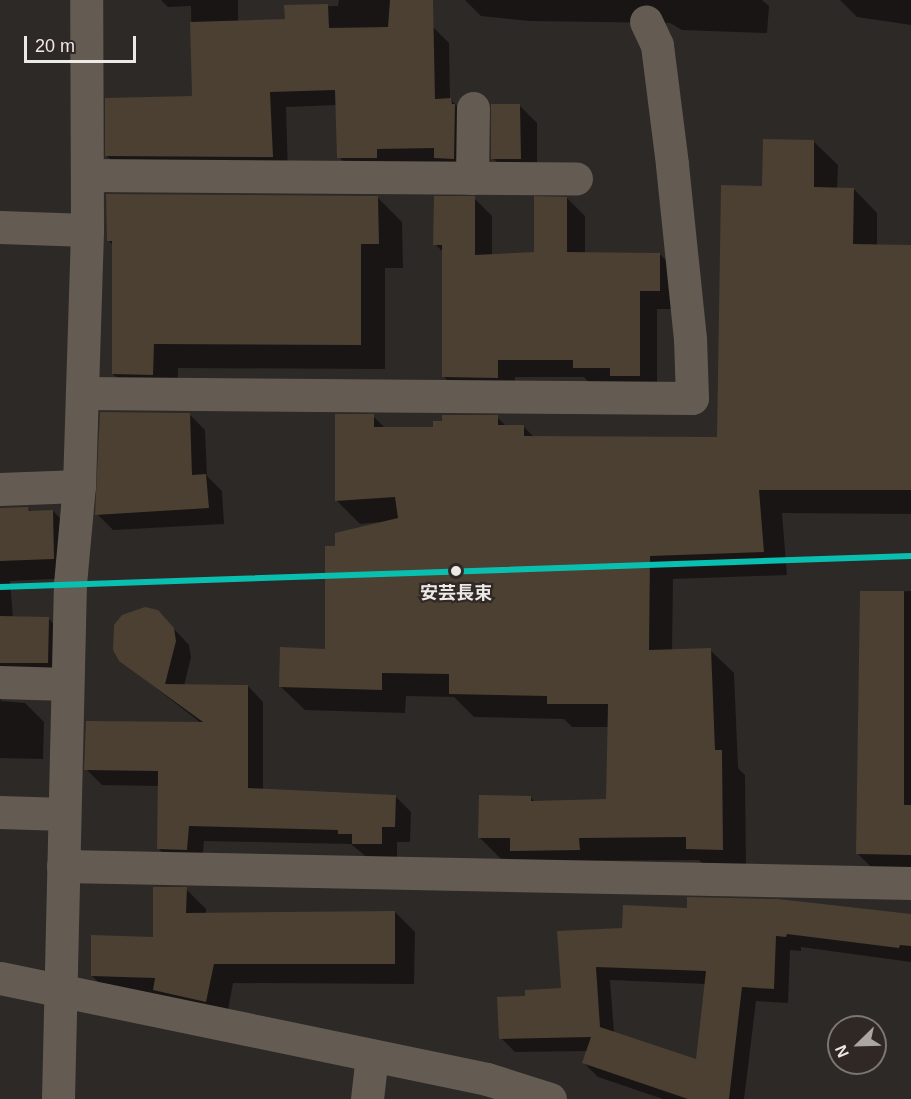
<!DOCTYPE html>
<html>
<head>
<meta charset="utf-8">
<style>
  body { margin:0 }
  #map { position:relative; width:911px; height:1099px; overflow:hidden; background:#2d2927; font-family:Arial,"Noto Sans JP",sans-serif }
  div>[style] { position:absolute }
  .shadow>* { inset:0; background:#0007 }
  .building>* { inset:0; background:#4b4032 }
  .minor>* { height:33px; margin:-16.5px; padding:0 16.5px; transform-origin:16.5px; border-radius:16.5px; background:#645c53 }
  .rail-1>* { height:6px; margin:-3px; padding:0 3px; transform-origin:3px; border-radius:3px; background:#09c0b0 }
  .dots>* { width:16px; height:16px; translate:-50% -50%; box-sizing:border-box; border:3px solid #2f2825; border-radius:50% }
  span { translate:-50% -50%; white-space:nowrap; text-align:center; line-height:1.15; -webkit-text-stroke:4.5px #2f2825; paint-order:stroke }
  .stop-label { font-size:18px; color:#ede9e7; font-weight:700 }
  .north { position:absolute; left:827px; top:1015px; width:60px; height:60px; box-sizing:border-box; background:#2f2825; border:2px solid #7b7573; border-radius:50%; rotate:247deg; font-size:16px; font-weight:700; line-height:24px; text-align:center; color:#ede9e7 }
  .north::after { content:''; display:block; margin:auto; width:21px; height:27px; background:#aaa6a4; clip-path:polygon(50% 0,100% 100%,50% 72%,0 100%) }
  .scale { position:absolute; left:24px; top:36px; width:112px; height:27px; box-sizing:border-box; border:3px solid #ede9e7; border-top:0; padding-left:8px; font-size:18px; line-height:21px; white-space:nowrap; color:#ede9e7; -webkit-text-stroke:4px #2f2825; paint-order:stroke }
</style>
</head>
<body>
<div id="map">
  <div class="shadow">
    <div style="clip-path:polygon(161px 0,238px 0,238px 22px,286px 21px,286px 7px,338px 6px,339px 0,417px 0,433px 27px,449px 43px,450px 99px,467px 116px,469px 174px,355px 173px,339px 157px,337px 105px,286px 107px,288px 173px,123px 172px,107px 156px,193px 97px,191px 6px,168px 7px)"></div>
    <div style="clip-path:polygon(465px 0,762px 0,769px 6px,767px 33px,682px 30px,670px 23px,529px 21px,481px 16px)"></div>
    <div style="clip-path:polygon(840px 0,911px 0,911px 25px,857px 17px)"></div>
    <div style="clip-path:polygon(520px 106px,537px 123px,537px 176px,510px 175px,493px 158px)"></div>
    <div style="clip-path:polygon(814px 142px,838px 165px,837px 189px,854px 189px,877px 213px,877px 246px,911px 247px,911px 514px,782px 513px,787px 575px,673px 579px,672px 651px,710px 650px,734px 673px,738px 768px,745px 775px,746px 873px,711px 872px,699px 860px,503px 861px,479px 837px,531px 798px,535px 802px,608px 801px,609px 727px,572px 727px,564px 719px,474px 717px,454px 697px,406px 696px,405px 713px,305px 710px,281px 687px,327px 650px,336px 547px,380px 522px,360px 524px,336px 500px,373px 416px,385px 428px,435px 428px,497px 417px,507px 427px,524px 427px,534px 437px,718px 439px,764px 187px)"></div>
    <div style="clip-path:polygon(377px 197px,402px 222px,403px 268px,385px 268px,385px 369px,178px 368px,177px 399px,138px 399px,113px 374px,113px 245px,108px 240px)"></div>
    <div style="clip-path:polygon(474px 198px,492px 216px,492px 255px,535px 253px,567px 198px,585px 216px,585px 254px,660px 254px,677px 272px,677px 309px,657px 309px,657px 394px,592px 386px,584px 377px,515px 377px,515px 395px,461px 394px,444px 377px,444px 253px,435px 244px)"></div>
    <div style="clip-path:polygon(189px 414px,205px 430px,207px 476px,222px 491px,224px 524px,113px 530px,97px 514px)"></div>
    <div style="clip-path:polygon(28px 508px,32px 513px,53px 511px,72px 530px,72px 578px,10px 581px,13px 618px,48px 618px,68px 638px,67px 682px,11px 684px,0 701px,25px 703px,44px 722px,43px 759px,0 758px,0 510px)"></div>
    <div style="clip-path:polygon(911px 591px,911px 879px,883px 879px,857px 853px,862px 593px)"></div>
    <div style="clip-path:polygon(173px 628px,189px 645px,191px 657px,184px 686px,248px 686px,263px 702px,263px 790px,395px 796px,411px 812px,410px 842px,397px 842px,397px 859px,369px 859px,351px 844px,204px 841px,202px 865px,174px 864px,159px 849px,159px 786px,102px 785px,86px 769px,201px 723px,120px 660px)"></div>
    <div style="clip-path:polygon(186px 889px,206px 909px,206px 914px,395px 912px,415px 932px,414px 984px,233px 983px,226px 1021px,112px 996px,92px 976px,155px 938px)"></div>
    <div style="clip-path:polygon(evenodd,911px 915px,911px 962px,801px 947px,801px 951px,790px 950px,788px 1003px,756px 1001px,744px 1099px,663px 1099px,598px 1077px,584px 1063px,588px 1051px,515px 1052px,501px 1038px,527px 998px,562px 990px,558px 933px,911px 915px,610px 980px,706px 984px,697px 1061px,614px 1033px,610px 980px)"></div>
  </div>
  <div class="building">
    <div style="clip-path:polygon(390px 0,433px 0,435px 99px,451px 98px,452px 104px,455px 104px,454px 159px,434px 158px,434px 148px,377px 149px,377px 158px,337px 158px,335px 90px,270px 92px,273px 157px,105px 156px,105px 98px,192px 96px,190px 22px,285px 19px,284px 5px,328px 4px,329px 28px,388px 27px)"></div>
    <div style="clip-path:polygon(491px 104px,520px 104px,521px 159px,491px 159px)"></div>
    <div style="clip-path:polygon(763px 139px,814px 140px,814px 187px,854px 188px,853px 244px,911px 245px,911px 490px,759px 490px,764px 552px,650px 556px,649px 650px,711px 648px,715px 750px,722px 750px,723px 850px,686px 849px,686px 837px,579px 838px,580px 850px,510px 851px,510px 838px,478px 838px,479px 795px,531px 796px,531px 801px,606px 799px,608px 704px,547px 704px,547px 696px,449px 694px,449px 674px,382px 673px,382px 690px,279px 687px,280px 647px,325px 649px,325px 546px,335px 546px,335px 533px,398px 518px,395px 497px,335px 501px,335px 414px,374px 414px,374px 427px,433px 427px,433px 421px,442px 421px,442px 415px,498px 415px,498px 425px,524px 425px,524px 436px,717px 437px,721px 185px,762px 186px)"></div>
    <div style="clip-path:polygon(106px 194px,378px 196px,379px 244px,361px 244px,361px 345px,154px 344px,153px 375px,112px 374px,112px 241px,107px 241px)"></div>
    <div style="clip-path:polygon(434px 196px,475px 196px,475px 255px,534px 252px,534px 196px,567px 197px,567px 252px,660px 253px,660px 291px,640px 291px,640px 376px,610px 376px,610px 368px,573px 368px,573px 360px,498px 360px,498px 378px,442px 377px,442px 245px,433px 245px)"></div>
    <div style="clip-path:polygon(100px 412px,190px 413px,192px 475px,206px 474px,209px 508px,95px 515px)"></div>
    <div style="clip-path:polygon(28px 507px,29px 511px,53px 510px,54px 559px,0 561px,0 508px)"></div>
    <div style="clip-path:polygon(860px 591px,904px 591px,904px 805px,911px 805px,911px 855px,856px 854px)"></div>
    <div style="clip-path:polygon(145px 607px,158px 610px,174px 628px,176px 641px,165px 684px,248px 685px,248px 788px,396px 795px,395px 827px,382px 827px,382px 844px,352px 844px,352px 834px,338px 834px,338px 830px,189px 826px,187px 850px,157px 849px,158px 771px,84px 770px,86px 721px,203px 722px,119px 661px,113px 650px,114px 625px,122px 615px)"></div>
    <div style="clip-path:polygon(0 616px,49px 617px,48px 663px,0 663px)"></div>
    <div style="clip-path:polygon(153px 887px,187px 887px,186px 913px,395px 911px,395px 964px,214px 964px,206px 1002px,153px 990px,155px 978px,91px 976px,91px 935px,153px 937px)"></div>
    <div style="clip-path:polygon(evenodd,687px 897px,778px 899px,911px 914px,911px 946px,900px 945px,899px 948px,787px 934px,786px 937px,776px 936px,774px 989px,742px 987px,729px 1099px,688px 1099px,582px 1063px,591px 1037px,499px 1039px,497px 997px,525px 996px,525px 990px,561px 988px,557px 931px,622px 928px,623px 905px,687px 908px,687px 897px,596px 967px,706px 971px,696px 1059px,600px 1027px,596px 967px)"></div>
  </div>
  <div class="minor">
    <div style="left:87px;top:175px;width:489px;rotate:0.4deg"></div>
    <div style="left:472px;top:178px;width:70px;rotate:-89.2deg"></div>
    <div style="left:0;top:227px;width:87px;rotate:2deg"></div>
    <div style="left:83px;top:393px;width:609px;rotate:0.47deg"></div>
    <div style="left:692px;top:398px;width:59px;rotate:-91.9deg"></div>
    <div style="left:690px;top:339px;width:176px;rotate:-95.9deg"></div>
    <div style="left:672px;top:164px;width:120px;rotate:-97.2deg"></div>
    <div style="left:657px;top:45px;width:26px;rotate:-115deg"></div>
    <div style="left:0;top:489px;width:79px;rotate:-2.2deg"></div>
    <div style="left:0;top:682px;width:67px;rotate:1.7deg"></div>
    <div style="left:0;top:812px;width:64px;rotate:1.8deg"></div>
    <div style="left:63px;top:866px;width:848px;rotate:1.15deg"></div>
    <div style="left:0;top:978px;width:497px;rotate:11.7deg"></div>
    <div style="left:487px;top:1079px;width:66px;rotate:17.6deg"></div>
    <div style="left:58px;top:1099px;width:515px;rotate:-88.67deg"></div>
    <div style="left:70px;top:584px;width:98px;rotate:-84.8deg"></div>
    <div style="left:79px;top:486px;width:256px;rotate:-88.2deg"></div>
    <div style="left:87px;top:230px;width:230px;rotate:-90.2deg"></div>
    <div style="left:367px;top:1099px;width:44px;rotate:-83.5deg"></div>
  </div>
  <div class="rail-1">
    <div style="left:0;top:587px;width:912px;rotate:-1.95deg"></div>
  </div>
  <div class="dots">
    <div style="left:456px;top:571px;background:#ede9e7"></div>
  </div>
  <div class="stop-label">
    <span style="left:456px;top:593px">安芸長束</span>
  </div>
  <div class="north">N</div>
  <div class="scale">20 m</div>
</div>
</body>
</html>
